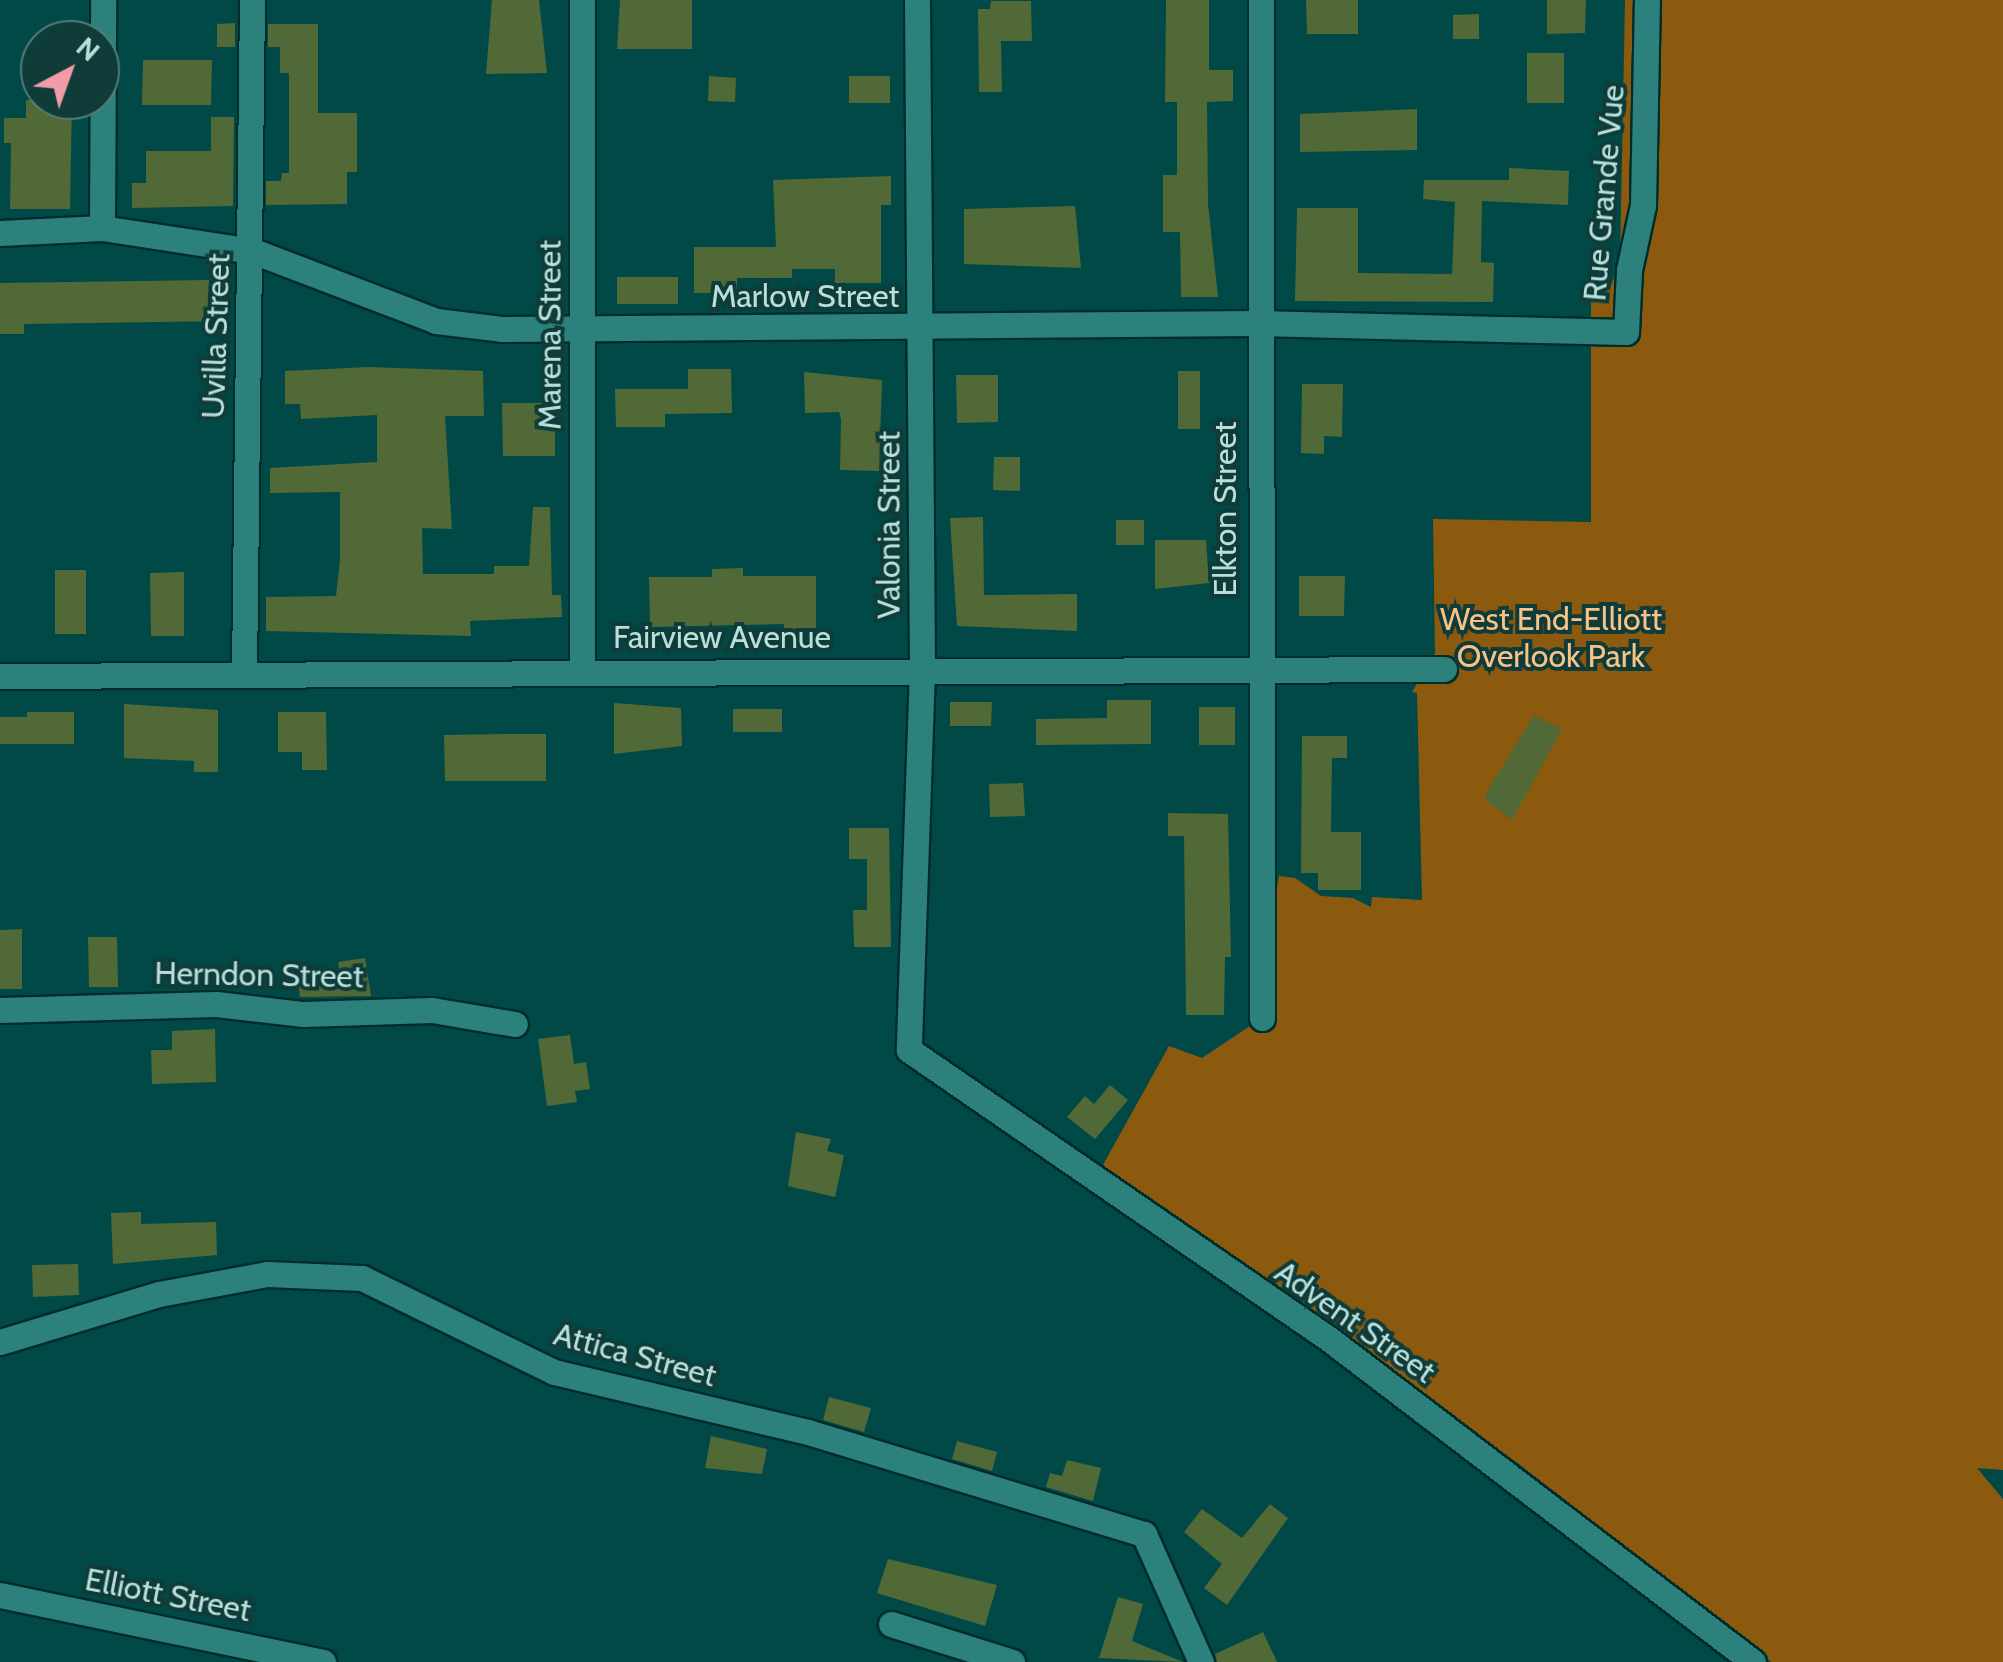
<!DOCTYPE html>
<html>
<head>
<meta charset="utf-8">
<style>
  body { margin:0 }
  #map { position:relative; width:2003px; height:1662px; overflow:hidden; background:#004946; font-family:Cabin,sans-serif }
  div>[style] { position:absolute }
  .green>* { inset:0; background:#8b5a0f }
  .building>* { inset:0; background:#516937 }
  .roads { filter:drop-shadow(2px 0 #002c2a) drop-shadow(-2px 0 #002c2a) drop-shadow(0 2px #002c2a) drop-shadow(0 -2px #002c2a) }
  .minor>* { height:25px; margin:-12.5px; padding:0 12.5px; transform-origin:12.5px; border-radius:12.5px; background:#2d817d }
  span { translate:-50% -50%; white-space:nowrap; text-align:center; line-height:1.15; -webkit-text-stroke:8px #0f3c39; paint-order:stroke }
  .street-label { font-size:32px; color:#b9dfdc }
  .park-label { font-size:32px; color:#f8c387 }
  .north { position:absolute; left:20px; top:20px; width:100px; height:100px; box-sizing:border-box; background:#0f3c39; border:2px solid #537d7a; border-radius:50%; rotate:41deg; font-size:28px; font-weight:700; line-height:40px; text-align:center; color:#b9dfdc }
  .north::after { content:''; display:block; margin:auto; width:35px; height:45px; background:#f39aa7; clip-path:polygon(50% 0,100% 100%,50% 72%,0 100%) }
</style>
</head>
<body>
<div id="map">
  <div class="green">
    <div style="clip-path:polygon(1625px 0,2003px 0,2003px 1470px,1977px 1468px,2003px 1499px,2003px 1662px,1771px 1662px,1519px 1464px,1099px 1172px,1169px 1046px,1202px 1058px,1253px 1024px,1279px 876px,1295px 878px,1321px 896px,1353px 898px,1371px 907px,1372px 897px,1422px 900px,1417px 693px,1412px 692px,1435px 653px,1433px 519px,1591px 522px,1591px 298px,1610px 288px,1620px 261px)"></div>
  </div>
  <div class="building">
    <div style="clip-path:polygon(492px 0,539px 0,547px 73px,486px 74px)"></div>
    <div style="clip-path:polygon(620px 0,692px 0,692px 49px,617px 49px)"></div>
    <div style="clip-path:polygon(1166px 0,1209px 0,1209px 70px,1233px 70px,1233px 101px,1207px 102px,1208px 204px,1218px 297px,1181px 297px,1180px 232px,1163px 232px,1163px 175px,1177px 175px,1177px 102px,1165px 102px)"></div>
    <div style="clip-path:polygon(1306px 0,1358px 0,1358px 34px,1307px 34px)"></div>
    <div style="clip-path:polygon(1547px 0,1586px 0,1585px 33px,1547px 34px)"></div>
    <div style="clip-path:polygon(991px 1px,1031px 1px,1032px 41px,1001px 41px,1002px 92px,979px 92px,978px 9px,990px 9px)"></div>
    <div style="clip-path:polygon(1479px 14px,1479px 39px,1453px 39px,1453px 15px)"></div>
    <div style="clip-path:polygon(235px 23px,235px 47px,217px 47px,217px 24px)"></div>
    <div style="clip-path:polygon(268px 24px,318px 24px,318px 113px,357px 113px,357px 172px,347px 172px,347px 204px,266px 205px,266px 181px,281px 181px,282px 173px,289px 173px,289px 73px,280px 73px,280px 47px,268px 47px)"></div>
    <div style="clip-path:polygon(1527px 53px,1564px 53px,1564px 103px,1527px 103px)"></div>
    <div style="clip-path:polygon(143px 60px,212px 60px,211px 105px,142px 105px)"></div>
    <div style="clip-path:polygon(709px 76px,736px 78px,735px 102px,708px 101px)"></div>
    <div style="clip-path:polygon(849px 76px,890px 76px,890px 103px,849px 103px)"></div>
    <div style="clip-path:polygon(26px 100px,72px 100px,70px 209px,10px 209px,11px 143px,4px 143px,4px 118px,26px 118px)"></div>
    <div style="clip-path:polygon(1417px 109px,1417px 150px,1300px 152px,1300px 114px)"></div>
    <div style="clip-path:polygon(211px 117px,234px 117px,233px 206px,132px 208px,132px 183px,146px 183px,146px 151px,211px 151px)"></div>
    <div style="clip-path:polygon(1509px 168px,1569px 171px,1568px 205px,1482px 201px,1481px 262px,1494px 263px,1493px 302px,1295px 301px,1297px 208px,1358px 208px,1358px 273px,1452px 274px,1455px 202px,1423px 199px,1424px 180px,1509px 180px)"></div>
    <div style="clip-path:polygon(891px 176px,891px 205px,881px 205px,881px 283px,835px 283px,835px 269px,792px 269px,792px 278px,737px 278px,737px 293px,694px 293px,694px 247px,776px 247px,773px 180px)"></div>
    <div style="clip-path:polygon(1075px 206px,1081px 268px,964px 264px,964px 209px)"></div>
    <div style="clip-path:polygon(617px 277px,678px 277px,678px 304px,617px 304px)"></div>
    <div style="clip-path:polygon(209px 280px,209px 291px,227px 290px,226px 321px,24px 324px,24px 334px,0 334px,0 283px)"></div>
    <div style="clip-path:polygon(368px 367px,483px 371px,484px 416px,445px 416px,452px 529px,422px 528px,423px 574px,494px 574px,494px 566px,529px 566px,533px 507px,550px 507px,552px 595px,561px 595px,562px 617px,470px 621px,471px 636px,266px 631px,266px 597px,336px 596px,340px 561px,340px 492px,270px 493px,270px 468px,377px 462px,377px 415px,301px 419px,300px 404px,285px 404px,285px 371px)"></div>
    <div style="clip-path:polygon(688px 369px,731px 369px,732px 413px,665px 414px,665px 427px,616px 427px,615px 389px,688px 389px)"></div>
    <div style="clip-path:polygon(1178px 371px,1200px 371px,1200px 429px,1178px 429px)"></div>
    <div style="clip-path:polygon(804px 372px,882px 380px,879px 471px,840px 470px,841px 419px,839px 412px,805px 413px)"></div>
    <div style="clip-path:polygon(956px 375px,998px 375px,998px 422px,957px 423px)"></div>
    <div style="clip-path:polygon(1302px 384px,1343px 384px,1342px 437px,1324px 436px,1324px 454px,1301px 453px)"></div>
    <div style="clip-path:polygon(502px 403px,555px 403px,555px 456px,503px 456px)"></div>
    <div style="clip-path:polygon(994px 457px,1020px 457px,1020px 491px,993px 490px)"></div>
    <div style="clip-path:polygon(983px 517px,984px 595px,1077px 594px,1077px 631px,957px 626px,950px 518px)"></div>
    <div style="clip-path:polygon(1116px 520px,1144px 520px,1144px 545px,1116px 545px)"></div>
    <div style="clip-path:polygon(1155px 540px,1206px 540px,1209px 583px,1155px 589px)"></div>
    <div style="clip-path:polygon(743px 568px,743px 576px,816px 576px,816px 631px,784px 631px,784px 624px,650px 627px,649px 577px,712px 577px,712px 569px)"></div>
    <div style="clip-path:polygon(55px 570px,86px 570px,86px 634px,55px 634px)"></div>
    <div style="clip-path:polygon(184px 572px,184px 636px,151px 636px,150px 573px)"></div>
    <div style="clip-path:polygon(1299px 576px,1345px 576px,1344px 616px,1299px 616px)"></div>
    <div style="clip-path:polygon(1107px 700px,1151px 700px,1151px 744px,1036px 745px,1036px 719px,1107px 718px)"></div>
    <div style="clip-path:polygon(950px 702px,992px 702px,991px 726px,950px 726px)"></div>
    <div style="clip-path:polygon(614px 703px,681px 708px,682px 746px,614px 754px)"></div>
    <div style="clip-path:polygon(124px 704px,218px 710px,218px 772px,194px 772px,194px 761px,124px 758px)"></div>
    <div style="clip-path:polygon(1199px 707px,1235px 707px,1235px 745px,1199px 745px)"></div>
    <div style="clip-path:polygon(733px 709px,782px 709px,782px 732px,733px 732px)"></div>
    <div style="clip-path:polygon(27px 712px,74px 712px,74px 744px,0 744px,0 717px,27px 717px)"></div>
    <div style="clip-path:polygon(278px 712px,326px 712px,327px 770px,302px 770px,302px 752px,278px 752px)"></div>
    <div style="clip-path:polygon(1534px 716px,1562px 729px,1512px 820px,1486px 801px,1486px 793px)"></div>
    <div style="clip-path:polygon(504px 734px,546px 734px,546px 781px,445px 781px,444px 735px)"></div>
    <div style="clip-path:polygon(1302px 736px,1347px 736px,1347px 758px,1332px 758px,1331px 832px,1361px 832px,1361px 890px,1318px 890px,1318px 873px,1301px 873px)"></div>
    <div style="clip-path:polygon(1023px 783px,1025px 816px,990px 817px,989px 784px)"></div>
    <div style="clip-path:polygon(1168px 813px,1228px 814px,1231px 957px,1225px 957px,1224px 1015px,1186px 1015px,1184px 836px,1168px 836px)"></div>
    <div style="clip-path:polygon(849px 828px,889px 828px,891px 947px,854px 947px,853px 910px,867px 910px,867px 859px,849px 859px)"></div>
    <div style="clip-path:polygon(22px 929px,22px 989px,0 989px,0 930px)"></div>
    <div style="clip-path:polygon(88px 937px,117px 937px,118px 987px,89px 987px)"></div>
    <div style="clip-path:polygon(365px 958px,371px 996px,300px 997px,298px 982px,340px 975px,338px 962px)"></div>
    <div style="clip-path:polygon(215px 1029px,216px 1082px,152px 1084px,151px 1050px,172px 1050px,172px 1031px)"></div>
    <div style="clip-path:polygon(570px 1035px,574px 1064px,586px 1062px,590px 1089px,575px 1091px,577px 1102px,547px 1106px,538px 1039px)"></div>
    <div style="clip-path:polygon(1110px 1085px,1128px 1100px,1095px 1139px,1067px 1117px,1085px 1096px,1094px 1104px)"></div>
    <div style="clip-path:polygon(796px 1132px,831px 1139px,827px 1151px,844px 1155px,835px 1197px,788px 1186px)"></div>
    <div style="clip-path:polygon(141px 1212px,141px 1224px,216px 1222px,217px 1255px,113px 1264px,111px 1213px)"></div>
    <div style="clip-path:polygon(78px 1264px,79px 1295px,33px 1297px,32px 1265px)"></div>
    <div style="clip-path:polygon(829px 1397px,871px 1408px,864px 1432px,823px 1420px)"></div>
    <div style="clip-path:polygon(711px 1436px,767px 1449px,762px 1474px,705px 1468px)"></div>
    <div style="clip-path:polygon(957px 1441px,997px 1452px,992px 1471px,952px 1459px)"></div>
    <div style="clip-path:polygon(1067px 1460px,1101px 1468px,1093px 1501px,1046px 1487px,1050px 1473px,1062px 1476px)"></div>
    <div style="clip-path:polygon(1270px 1504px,1288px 1518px,1227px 1605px,1204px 1588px,1222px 1564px,1184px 1532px,1202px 1509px,1242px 1538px)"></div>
    <div style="clip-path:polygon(888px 1559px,997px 1585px,985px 1626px,877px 1593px)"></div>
    <div style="clip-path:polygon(1118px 1597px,1143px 1604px,1132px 1641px,1183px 1662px,1099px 1658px)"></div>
    <div style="clip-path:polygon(1263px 1632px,1277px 1662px,1217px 1662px,1215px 1654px)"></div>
  </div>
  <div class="roads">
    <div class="minor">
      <div style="left:917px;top:0;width:670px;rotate:89.57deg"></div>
      <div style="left:922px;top:670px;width:380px;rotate:92deg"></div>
      <div style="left:909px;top:1050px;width:510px;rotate:34.53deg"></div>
      <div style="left:1329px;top:1339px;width:533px;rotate:37.3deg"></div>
      <div style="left:1261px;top:0;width:1018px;rotate:89.94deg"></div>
      <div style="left:102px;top:228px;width:228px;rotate:-89.7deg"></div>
      <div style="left:0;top:233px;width:102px;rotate:-2.8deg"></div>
      <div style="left:102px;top:228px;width:153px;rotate:8.7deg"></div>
      <div style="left:253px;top:251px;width:196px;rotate:20.9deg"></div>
      <div style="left:436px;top:321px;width:66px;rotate:6.9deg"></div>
      <div style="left:502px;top:329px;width:756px;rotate:-0.45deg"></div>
      <div style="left:1258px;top:323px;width:368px;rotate:1.4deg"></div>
      <div style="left:1626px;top:332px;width:62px;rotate:-87.2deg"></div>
      <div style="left:1629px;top:270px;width:66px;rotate:-77.8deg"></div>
      <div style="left:1643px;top:205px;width:205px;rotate:-88.9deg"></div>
      <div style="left:582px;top:670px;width:670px;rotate:-90deg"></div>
      <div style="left:244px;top:674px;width:674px;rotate:-89.32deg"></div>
      <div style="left:0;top:676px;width:1444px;rotate:-0.28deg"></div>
      <div style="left:0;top:1010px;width:216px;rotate:-1.6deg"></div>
      <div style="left:216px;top:1004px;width:88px;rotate:6.6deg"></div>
      <div style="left:303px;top:1014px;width:129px;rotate:-1.8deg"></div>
      <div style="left:432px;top:1010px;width:84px;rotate:9.6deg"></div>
      <div style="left:0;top:1342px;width:166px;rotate:-16.8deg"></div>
      <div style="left:159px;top:1294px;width:110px;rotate:-10.5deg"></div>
      <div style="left:267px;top:1274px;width:95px;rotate:2.4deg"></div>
      <div style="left:362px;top:1278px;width:214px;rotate:26.1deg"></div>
      <div style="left:554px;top:1372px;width:261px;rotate:13.3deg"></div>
      <div style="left:808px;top:1432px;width:351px;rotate:16.9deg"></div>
      <div style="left:1144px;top:1534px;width:140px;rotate:66deg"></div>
      <div style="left:0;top:1595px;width:330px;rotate:11.7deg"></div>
      <div style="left:891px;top:1624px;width:127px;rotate:17.4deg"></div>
    </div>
  </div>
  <div class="street-label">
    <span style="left:1604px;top:193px;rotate:-85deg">Rue Grande Vue</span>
    <span style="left:805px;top:296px">Marlow Street</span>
    <span style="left:550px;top:335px;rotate:-90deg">Marena Street</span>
    <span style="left:216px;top:336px;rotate:-88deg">Uvilla Street</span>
    <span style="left:1225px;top:509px;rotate:-90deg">Elkton Street</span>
    <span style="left:889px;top:525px;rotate:-90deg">Valonia Street</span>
    <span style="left:722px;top:637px">Fairview Avenue</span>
    <span style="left:259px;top:975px;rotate:1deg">Herndon Street</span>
    <span style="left:1355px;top:1322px;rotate:35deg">Advent Street</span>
    <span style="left:635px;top:1355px;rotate:15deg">Attica Street</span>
    <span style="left:168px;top:1595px;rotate:11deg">Elliott Street</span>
  </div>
  <div class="park-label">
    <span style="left:1551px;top:638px">West End-Elliott<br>Overlook Park</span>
  </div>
  <div class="north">N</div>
</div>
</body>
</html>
